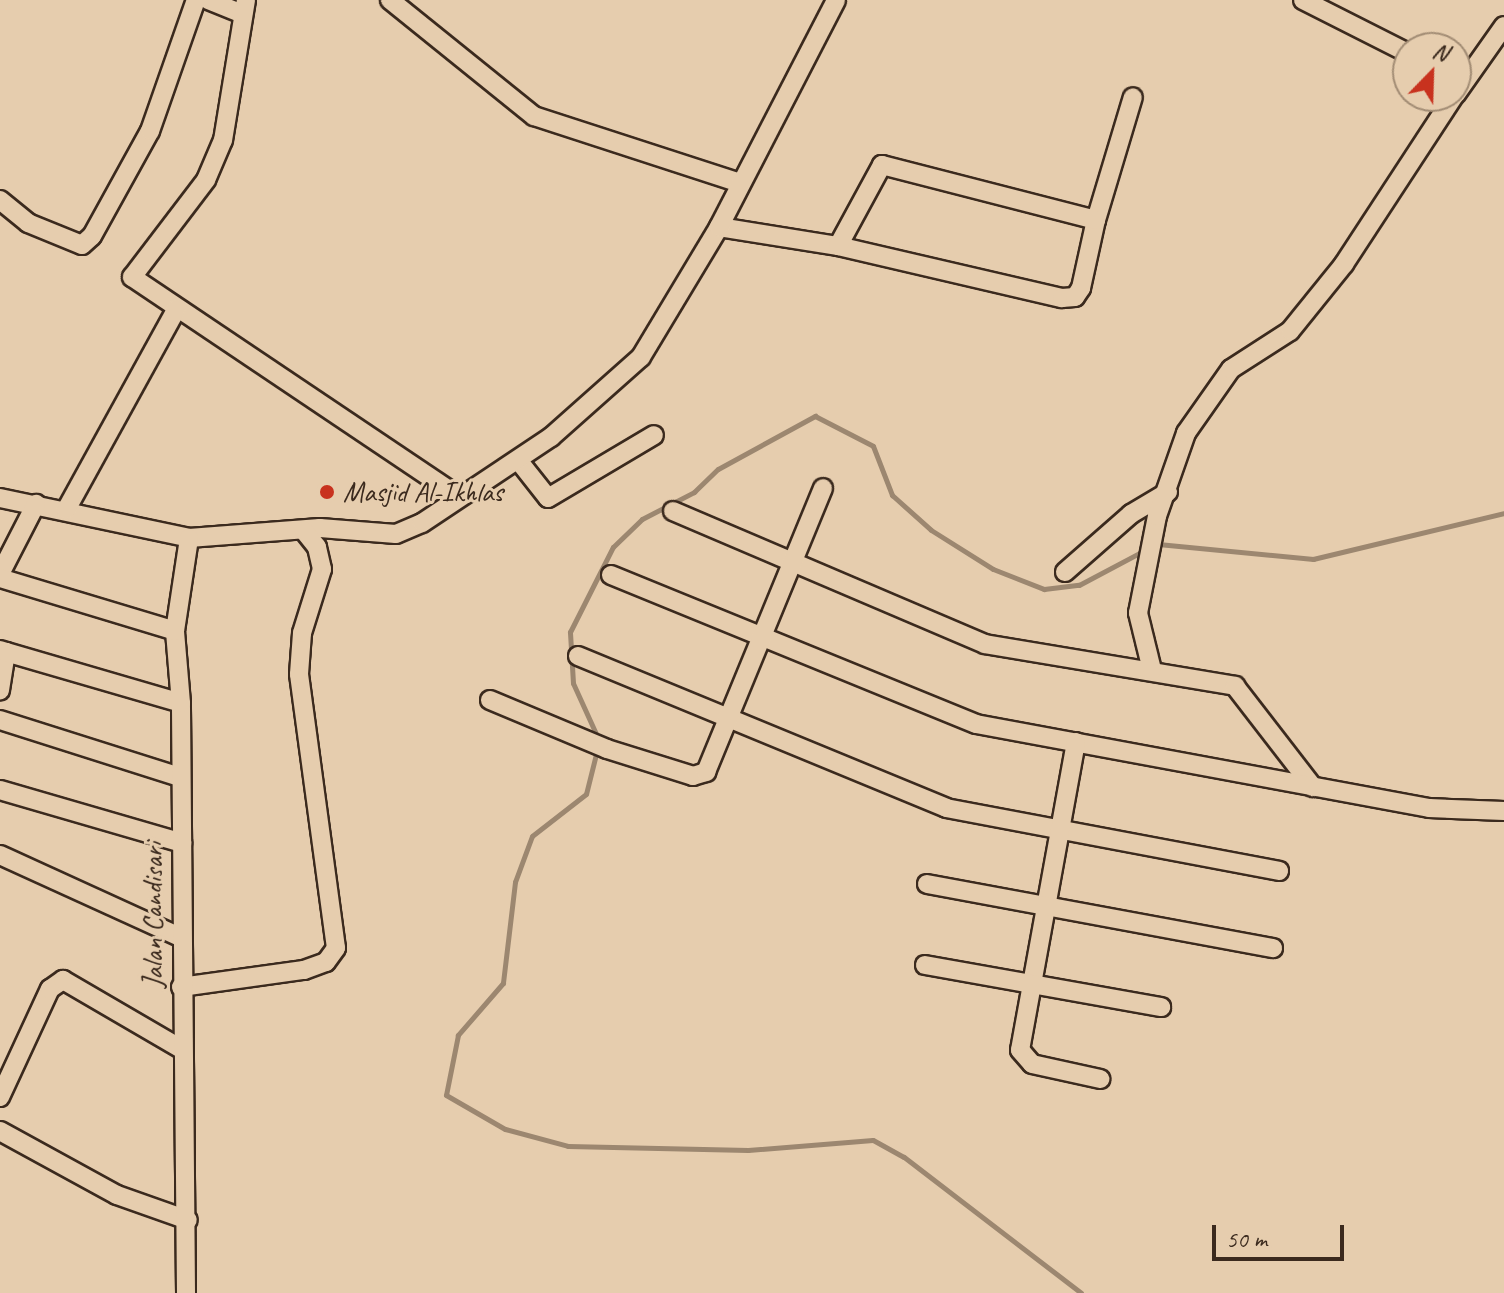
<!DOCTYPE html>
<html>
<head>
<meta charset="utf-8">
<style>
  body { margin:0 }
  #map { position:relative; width:1504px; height:1293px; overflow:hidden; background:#e6cdae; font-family:Caveat,sans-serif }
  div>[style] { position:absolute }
  .stream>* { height:5px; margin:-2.5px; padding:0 2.5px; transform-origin:2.5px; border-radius:2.5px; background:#9c8770 }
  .roads { filter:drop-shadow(2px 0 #3b2a1e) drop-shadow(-2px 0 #3b2a1e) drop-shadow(0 2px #3b2a1e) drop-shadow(0 -2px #3b2a1e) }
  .minor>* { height:18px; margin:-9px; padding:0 9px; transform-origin:9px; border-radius:9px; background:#e6cdae }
  .dots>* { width:22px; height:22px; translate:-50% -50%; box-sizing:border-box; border:4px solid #e6cdae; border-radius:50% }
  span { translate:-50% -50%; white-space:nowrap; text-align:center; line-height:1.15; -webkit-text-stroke:6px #e6cdae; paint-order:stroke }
  .poi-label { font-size:28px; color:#3b2a1e }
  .left { translate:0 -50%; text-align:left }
  .street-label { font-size:28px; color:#3b2a1e }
  .north { position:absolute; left:1392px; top:32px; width:80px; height:80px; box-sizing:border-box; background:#e6cdae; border:2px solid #a28c74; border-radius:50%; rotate:23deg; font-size:22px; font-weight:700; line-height:32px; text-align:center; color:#3b2a1e }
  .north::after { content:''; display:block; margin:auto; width:28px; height:36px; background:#c8321e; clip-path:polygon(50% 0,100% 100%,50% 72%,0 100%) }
  .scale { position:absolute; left:1212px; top:1225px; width:132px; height:36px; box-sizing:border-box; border:4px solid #3b2a1e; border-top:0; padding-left:10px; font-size:24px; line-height:28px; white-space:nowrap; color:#3b2a1e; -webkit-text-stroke:6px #e6cdae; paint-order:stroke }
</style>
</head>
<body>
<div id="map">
  <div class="stream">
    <div style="left:1158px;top:544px;width:156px;rotate:5.5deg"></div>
    <div style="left:1313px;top:559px;width:196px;rotate:-13.5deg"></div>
    <div style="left:597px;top:736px;width:58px;rotate:-114.4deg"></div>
    <div style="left:573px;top:683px;width:51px;rotate:-93.4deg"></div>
    <div style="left:570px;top:632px;width:95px;rotate:-63.2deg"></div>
    <div style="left:613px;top:547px;width:40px;rotate:-44deg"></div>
    <div style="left:642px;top:519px;width:59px;rotate:-27.4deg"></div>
    <div style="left:694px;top:492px;width:33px;rotate:-44deg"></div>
    <div style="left:718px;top:469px;width:111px;rotate:-28.7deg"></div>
    <div style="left:815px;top:416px;width:65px;rotate:27.3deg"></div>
    <div style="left:873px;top:446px;width:53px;rotate:68.8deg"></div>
    <div style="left:892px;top:495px;width:52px;rotate:41.9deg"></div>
    <div style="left:931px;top:530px;width:73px;rotate:32.2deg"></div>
    <div style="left:993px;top:569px;width:55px;rotate:21.4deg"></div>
    <div style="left:1044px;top:589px;width:35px;rotate:-7deg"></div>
    <div style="left:1079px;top:585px;width:75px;rotate:-27.9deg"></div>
    <div style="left:597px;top:750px;width:45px;rotate:104deg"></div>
    <div style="left:586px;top:794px;width:68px;rotate:142.1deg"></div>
    <div style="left:532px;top:836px;width:49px;rotate:110.3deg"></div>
    <div style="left:515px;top:882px;width:102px;rotate:96.8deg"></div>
    <div style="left:503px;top:983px;width:69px;rotate:130.9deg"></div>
    <div style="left:458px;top:1035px;width:61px;rotate:101.3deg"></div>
    <div style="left:446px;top:1095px;width:68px;rotate:30deg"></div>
    <div style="left:505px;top:1129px;width:65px;rotate:15.1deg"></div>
    <div style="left:568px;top:1146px;width:180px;rotate:1.3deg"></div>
    <div style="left:748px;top:1150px;width:125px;rotate:-4.6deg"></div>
    <div style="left:873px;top:1140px;width:35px;rotate:29deg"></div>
    <div style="left:904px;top:1157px;width:223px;rotate:37.5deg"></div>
  </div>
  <div class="roads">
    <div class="minor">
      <div style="left:208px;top:0;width:38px;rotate:22deg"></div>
      <div style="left:246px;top:0;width:142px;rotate:99.3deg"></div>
      <div style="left:223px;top:140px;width:43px;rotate:113deg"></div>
      <div style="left:206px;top:180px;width:122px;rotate:127.3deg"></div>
      <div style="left:132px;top:277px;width:394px;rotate:33.9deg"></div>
      <div style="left:390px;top:0;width:185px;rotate:38.9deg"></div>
      <div style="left:534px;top:116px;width:217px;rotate:18deg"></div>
      <div style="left:1303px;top:0;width:118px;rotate:26.8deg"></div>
      <div style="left:1456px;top:94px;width:83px;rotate:-54.8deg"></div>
      <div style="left:0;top:200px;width:36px;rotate:39deg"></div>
      <div style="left:28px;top:223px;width:58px;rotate:22.2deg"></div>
      <div style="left:82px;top:245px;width:13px;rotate:-42deg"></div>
      <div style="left:92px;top:236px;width:120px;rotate:-61.1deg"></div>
      <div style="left:150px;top:131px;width:139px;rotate:-70.7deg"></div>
      <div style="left:1096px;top:220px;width:128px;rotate:-73.3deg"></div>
      <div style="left:719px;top:227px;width:121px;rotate:9.1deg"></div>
      <div style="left:838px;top:246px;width:230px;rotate:13.1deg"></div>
      <div style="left:1062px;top:298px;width:13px;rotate:-4deg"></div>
      <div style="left:1075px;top:297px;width:11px;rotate:-56deg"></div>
      <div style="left:1081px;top:288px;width:70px;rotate:-77.6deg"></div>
      <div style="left:1096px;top:220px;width:221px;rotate:-165.6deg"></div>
      <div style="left:882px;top:165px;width:92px;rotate:118.5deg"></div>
      <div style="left:518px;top:460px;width:48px;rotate:51.7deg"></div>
      <div style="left:548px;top:498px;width:123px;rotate:-30.7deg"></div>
      <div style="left:0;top:498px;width:193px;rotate:11.9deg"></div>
      <div style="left:189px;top:538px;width:131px;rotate:-4.4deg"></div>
      <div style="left:320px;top:528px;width:76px;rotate:4.5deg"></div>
      <div style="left:396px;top:534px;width:28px;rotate:-23deg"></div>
      <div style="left:422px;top:523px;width:155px;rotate:-33.7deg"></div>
      <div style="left:551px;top:437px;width:120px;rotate:-41.6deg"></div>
      <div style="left:641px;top:357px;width:152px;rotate:-59deg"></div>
      <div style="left:719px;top:227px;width:255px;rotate:-62.7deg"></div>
      <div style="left:66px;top:510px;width:230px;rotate:-61.2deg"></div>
      <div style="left:673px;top:511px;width:339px;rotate:23.1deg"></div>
      <div style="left:985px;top:644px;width:254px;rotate:9.5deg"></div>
      <div style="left:1235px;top:686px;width:128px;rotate:52.3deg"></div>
      <div style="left:1065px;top:572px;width:88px;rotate:-41.3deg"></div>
      <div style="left:1131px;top:514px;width:43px;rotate:-30.7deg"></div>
      <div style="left:0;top:574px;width:79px;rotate:-62.8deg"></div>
      <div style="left:611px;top:575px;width:394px;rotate:22.2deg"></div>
      <div style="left:976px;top:724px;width:461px;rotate:10.5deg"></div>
      <div style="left:1429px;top:808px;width:75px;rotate:2.3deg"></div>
      <div style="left:0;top:578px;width:183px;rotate:16.8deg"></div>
      <div style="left:0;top:650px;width:6px;rotate:18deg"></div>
      <div style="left:6px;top:652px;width:39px;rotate:99deg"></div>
      <div style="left:6px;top:652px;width:182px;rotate:16.2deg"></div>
      <div style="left:578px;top:656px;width:398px;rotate:22.4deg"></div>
      <div style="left:946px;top:808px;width:339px;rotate:10.7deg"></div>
      <div style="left:1152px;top:670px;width:59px;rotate:-103.8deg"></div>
      <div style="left:1138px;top:613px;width:99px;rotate:-78.9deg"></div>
      <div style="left:1157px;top:516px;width:88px;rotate:-70.7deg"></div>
      <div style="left:1186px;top:433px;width:78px;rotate:-54.9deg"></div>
      <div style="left:1231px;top:369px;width:70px;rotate:-32.8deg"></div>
      <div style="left:1290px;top:331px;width:86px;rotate:-51.1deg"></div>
      <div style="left:1344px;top:264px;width:201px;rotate:-56.8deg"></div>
      <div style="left:490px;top:700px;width:127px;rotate:22.7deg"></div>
      <div style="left:607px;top:749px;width:90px;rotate:17.4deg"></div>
      <div style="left:693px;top:776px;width:14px;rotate:-17deg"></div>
      <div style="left:706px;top:772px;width:307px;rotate:-67.6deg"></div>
      <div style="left:0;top:720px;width:189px;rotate:17.6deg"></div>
      <div style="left:1076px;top:742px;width:313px;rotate:100.3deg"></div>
      <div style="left:1020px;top:1050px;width:18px;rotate:49deg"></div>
      <div style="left:1032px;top:1064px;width:70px;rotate:12.4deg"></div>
      <div style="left:0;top:790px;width:190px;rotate:16.2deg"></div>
      <div style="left:0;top:855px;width:198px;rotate:24.5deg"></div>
      <div style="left:927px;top:884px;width:352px;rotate:10.5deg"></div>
      <div style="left:925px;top:965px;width:240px;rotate:10.1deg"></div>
      <div style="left:181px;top:987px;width:124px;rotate:-7.9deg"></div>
      <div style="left:304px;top:970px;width:23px;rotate:-20deg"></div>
      <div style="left:326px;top:962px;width:17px;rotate:-54deg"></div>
      <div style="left:336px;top:948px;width:276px;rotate:-97.7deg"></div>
      <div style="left:299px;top:674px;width:41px;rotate:-85.8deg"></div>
      <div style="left:302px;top:633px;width:67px;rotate:-72.6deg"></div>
      <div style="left:322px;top:569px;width:23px;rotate:-103deg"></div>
      <div style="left:317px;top:547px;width:21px;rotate:-129deg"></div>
      <div style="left:0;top:1097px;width:119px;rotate:-65.2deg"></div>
      <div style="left:50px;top:989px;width:16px;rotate:-35deg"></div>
      <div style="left:63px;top:980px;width:135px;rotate:30.2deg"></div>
      <div style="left:0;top:1131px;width:133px;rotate:28.7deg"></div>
      <div style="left:117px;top:1195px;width:75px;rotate:19.4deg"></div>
      <div style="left:186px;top:1293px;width:590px;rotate:-90.49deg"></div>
      <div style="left:181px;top:703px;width:72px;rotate:-94.8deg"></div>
      <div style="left:175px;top:631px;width:94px;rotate:-81.4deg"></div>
    </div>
  </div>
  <div class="dots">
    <div style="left:327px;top:492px;background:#c8321e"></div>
  </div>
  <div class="poi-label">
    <span class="left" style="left:343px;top:492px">Masjid Al-Ikhlas</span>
  </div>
  <div class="street-label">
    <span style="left:153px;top:915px;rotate:-90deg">Jalan Candisari</span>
  </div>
  <div class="north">N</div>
  <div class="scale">50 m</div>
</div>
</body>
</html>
